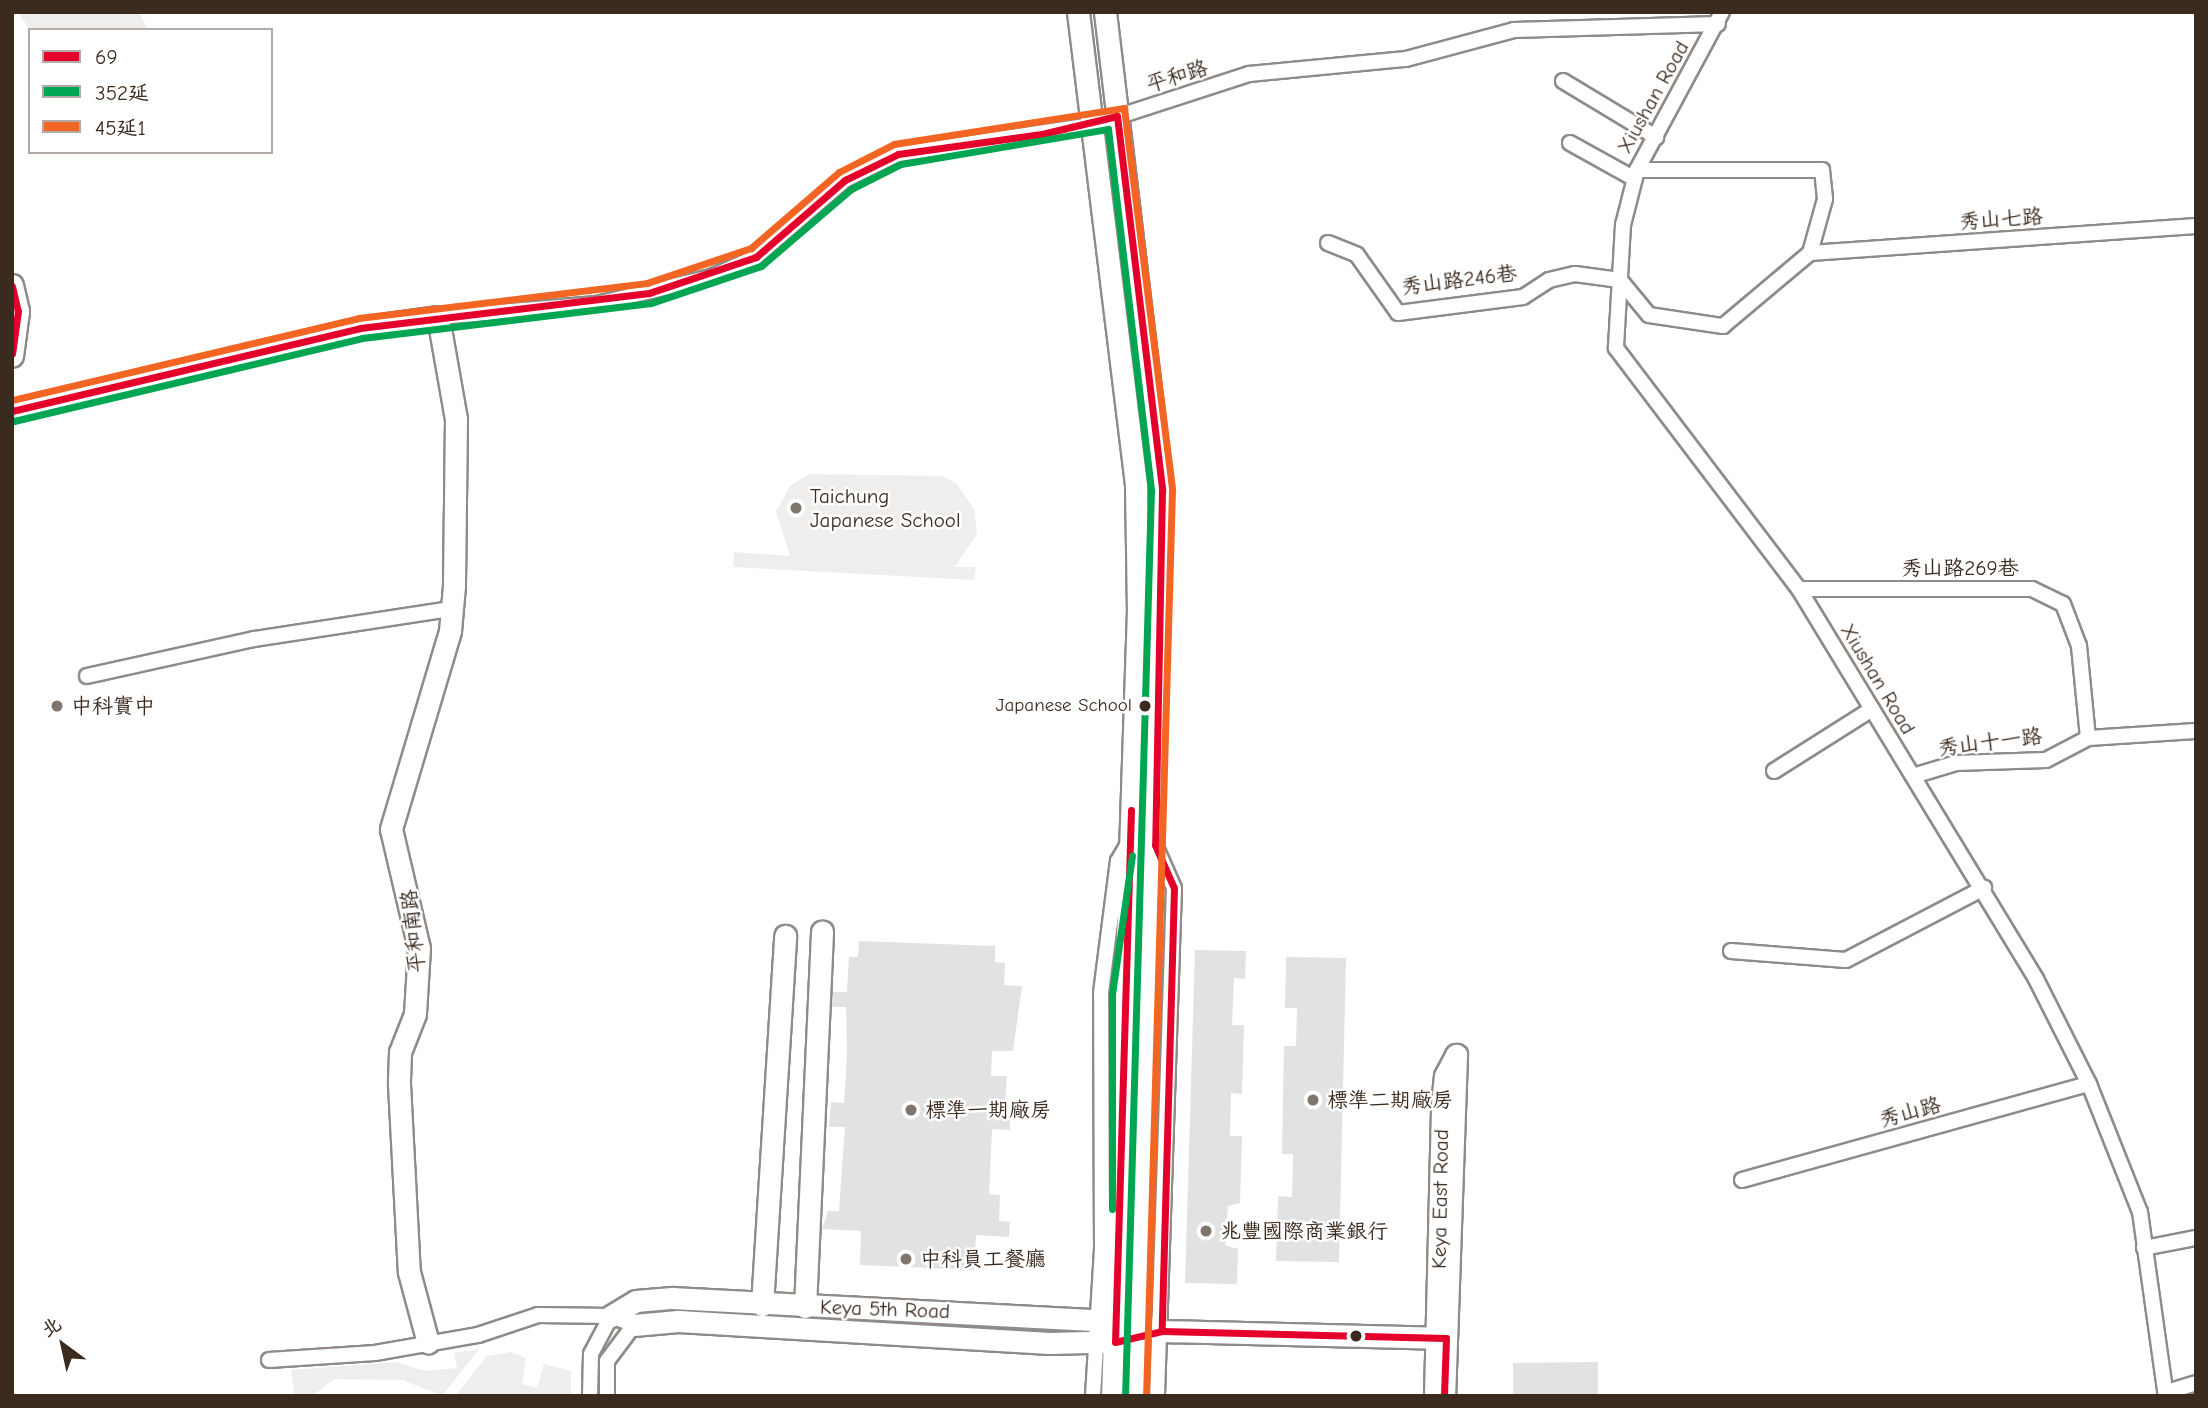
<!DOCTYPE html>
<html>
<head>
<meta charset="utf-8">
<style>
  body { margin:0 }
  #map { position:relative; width:2208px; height:1408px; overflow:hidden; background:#fff; font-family:"Comic Neue","LXGW WenKai TC",sans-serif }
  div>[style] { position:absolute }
  .green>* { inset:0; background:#efeeed }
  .building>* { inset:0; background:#e3e2e2 }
  .roads { filter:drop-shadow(2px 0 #8e8b88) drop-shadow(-2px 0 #8e8b88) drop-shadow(0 2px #8e8b88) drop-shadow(0 -2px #8e8b88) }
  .street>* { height:14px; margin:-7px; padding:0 7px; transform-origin:7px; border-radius:7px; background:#fff }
  .secondary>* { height:21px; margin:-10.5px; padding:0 10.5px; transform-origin:10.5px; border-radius:10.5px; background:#fff }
  .bus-1>* { height:7px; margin:-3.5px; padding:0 3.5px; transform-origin:3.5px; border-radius:3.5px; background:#e4002b }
  .bus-2>* { height:7px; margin:-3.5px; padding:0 3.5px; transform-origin:3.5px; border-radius:3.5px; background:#00a651 }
  .bus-3>* { height:7px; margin:-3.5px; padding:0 3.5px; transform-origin:3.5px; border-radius:3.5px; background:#f26522 }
  .dots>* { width:19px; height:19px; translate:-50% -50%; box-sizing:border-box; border:4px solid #fff; border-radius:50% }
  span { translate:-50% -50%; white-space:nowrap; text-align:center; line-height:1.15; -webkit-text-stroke:5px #fff; paint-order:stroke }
  .bus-label { font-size:19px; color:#3b2a1e }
  .right { translate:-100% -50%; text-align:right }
  .street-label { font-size:21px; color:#3b2a1e }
  .poi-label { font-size:21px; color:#3b2a1e }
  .left { translate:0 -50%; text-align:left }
  .frame { position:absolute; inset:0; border:14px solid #3b2a1e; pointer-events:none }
  .legend { position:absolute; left:28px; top:28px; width:245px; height:126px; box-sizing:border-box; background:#fff; border:2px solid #b1aaa5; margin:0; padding:9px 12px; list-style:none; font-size:21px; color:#3b2a1e }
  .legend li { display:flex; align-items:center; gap:14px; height:35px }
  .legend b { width:35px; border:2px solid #b1aaa5 }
  .north { position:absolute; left:28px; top:1310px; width:70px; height:70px; -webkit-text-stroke:5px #fff; paint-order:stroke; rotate:327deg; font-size:19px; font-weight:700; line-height:28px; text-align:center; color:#3b2a1e }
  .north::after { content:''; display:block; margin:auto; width:24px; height:32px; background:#3b2a1e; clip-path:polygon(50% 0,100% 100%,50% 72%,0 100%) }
</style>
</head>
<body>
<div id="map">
  <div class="green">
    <div style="clip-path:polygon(18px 12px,139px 12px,148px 30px,30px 30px)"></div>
    <div style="clip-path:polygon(809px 474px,942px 476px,957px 484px,974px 509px,977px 534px,955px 567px,976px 567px,974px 580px,733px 567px,734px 552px,790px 556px,776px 512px,790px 486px)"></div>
    <div style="clip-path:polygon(479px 1349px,442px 1396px,403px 1380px,335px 1379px,312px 1396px,295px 1396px,291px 1370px,396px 1362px,425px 1371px,457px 1368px,454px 1353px)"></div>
    <div style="clip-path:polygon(511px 1352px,526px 1358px,522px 1384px,537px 1388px,544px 1364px,571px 1371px,571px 1396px,455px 1396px,487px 1356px)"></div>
  </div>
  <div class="building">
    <div style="clip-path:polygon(859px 941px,995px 946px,995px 962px,1005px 963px,1004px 985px,1022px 986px,1013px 1051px,992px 1051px,991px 1076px,1007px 1076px,1004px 1118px,1010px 1118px,1010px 1130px,992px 1129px,989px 1194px,1000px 1195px,999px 1221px,1010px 1222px,1009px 1237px,976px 1235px,974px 1270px,860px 1265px,861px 1231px,822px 1229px,828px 1211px,839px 1211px,845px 1127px,829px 1127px,831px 1102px,844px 1103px,847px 1054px,846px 1007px,832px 1007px,832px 992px,847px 992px,849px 957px,858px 957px)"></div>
    <div style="clip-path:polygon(1195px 950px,1246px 951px,1245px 979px,1234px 978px,1232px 1025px,1244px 1025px,1242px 1094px,1231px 1093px,1230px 1136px,1242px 1136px,1240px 1203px,1228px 1206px,1225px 1245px,1238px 1249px,1237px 1284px,1185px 1283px)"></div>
    <div style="clip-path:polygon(1286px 957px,1346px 958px,1339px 1262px,1276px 1261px,1278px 1196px,1292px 1197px,1293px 1154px,1282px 1154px,1284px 1046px,1296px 1046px,1297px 1008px,1285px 1008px)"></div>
    <div style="clip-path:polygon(1598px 1362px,1598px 1396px,1513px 1396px,1513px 1363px)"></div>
  </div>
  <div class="roads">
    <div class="street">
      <div style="left:1722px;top:12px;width:179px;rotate:118.3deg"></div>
      <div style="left:1637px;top:170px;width:57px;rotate:104.3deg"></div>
      <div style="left:1623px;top:225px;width:123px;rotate:93.3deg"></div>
      <div style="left:1616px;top:348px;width:303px;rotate:52.8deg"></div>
      <div style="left:1799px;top:589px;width:456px;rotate:58.7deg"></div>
      <div style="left:2036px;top:979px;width:118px;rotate:63.2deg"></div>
      <div style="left:2089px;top:1084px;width:138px;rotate:68.3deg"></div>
      <div style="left:2140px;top:1212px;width:186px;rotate:82deg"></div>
      <div style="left:1563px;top:81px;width:109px;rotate:31.1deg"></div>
      <div style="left:1570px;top:143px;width:74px;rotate:29deg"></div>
      <div style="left:1637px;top:170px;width:185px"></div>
      <div style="left:1822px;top:170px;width:29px;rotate:84deg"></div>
      <div style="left:1825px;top:199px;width:56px;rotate:105.5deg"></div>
      <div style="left:1810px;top:253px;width:387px;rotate:-4deg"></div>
      <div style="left:1328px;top:243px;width:31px;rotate:22deg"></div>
      <div style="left:1357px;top:255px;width:71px;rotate:54.7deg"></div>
      <div style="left:1398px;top:313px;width:126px;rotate:-7.3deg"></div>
      <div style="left:1523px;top:297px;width:31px;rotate:-33deg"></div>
      <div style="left:1549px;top:280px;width:27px;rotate:-13deg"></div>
      <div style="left:1575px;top:274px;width:45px;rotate:7.6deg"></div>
      <div style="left:1620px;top:280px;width:45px;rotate:50.4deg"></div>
      <div style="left:1649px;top:315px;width:75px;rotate:8.5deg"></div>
      <div style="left:1723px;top:326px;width:114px;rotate:-40deg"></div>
      <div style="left:438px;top:317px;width:159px;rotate:-4.7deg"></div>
      <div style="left:596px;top:304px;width:118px;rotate:-13.2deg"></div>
      <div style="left:711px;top:277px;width:49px;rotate:-24deg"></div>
      <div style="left:756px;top:257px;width:118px;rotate:-40.9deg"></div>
      <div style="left:845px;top:180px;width:59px;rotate:-26.1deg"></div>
      <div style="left:898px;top:154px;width:196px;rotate:-8.5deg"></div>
      <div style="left:1092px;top:125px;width:165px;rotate:-18deg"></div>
      <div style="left:1249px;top:74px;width:158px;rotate:-5.5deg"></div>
      <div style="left:1406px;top:59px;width:112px;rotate:-15deg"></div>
      <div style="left:1514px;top:30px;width:204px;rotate:-1.7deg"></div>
      <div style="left:1799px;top:589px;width:233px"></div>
      <div style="left:2032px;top:589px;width:34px;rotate:26deg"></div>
      <div style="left:2063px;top:604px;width:45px;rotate:69.1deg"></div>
      <div style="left:2079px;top:646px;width:92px;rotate:84.4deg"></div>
      <div style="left:87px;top:676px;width:171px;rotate:-12.5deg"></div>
      <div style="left:254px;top:639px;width:199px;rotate:-8.7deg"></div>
      <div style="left:1774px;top:771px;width:116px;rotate:-32.3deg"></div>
      <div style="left:1913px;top:776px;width:45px;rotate:-16.8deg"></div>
      <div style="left:1956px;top:763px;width:90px;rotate:-1.9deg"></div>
      <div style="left:2046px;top:760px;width:47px;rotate:-27.6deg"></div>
      <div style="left:2088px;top:738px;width:108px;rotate:-3.7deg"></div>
      <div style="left:1155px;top:845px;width:47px;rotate:66.2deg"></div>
      <div style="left:1174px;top:888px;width:508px;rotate:91.92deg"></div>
      <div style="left:1731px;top:951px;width:115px;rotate:4.5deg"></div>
      <div style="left:1846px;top:960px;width:156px;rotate:-27.6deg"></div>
      <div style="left:1742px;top:1180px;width:360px;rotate:-15.5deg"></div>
      <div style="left:2144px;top:1248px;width:53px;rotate:-10.9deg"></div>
      <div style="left:269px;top:1360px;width:106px;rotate:-3.8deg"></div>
      <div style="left:375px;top:1353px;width:105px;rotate:-9.9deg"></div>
      <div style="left:478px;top:1335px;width:63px;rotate:-18.4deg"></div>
      <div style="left:538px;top:1315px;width:73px;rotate:0.8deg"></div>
      <div style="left:611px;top:1316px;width:25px;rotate:21deg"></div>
      <div style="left:2167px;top:1392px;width:30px;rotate:-17deg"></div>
      <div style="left:590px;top:1396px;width:42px;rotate:-88.6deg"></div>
      <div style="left:591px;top:1354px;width:43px;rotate:-62.2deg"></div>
      <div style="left:607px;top:1396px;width:35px;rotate:-90deg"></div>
      <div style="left:607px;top:1361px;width:45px;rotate:-53.1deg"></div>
      <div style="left:1093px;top:1396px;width:146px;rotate:-86.5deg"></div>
      <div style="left:1102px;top:1250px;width:257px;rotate:-90.2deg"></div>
      <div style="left:1101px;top:993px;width:133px;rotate:-82.7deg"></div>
      <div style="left:1118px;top:861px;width:22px;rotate:-60deg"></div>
    </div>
    <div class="secondary">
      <div style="left:1078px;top:12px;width:477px;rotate:83deg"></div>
      <div style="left:1136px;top:485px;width:124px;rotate:89.1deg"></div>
      <div style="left:1138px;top:609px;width:787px;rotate:91.89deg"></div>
      <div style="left:1105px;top:12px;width:481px;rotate:83.2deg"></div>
      <div style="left:1162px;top:490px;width:906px;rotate:91.71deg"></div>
      <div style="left:12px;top:285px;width:27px;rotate:77deg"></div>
      <div style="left:18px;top:311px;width:45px;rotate:97.6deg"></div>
      <div style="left:12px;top:411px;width:358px;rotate:-13.4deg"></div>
      <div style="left:360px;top:328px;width:79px;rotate:-8deg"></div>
      <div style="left:438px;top:317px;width:104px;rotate:80deg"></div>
      <div style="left:456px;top:419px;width:167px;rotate:90.7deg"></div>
      <div style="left:454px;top:586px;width:45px;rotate:95.1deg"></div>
      <div style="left:450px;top:631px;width:207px;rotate:106.6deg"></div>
      <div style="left:391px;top:829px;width:122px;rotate:76.8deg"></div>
      <div style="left:419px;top:948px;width:66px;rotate:93.5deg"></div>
      <div style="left:415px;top:1014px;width:41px;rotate:111.5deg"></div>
      <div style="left:400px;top:1052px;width:32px;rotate:92deg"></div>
      <div style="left:399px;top:1084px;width:188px;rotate:87deg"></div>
      <div style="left:409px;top:1272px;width:73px;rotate:75deg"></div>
      <div style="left:762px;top:1305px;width:370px;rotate:-86.4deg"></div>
      <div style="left:805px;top:1307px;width:376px;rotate:-87.4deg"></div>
      <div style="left:611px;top:1316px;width:29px;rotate:-31deg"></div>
      <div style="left:636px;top:1301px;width:36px;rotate:-5deg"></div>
      <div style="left:672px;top:1298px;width:466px;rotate:3deg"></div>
      <div style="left:1137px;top:1322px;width:27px;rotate:20deg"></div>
      <div style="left:1162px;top:1331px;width:284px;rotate:1.4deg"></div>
      <div style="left:634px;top:1325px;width:44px;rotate:-5.2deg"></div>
      <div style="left:678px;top:1321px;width:372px;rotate:3.4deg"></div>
      <div style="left:1049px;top:1343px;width:79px;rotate:-1.5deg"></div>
      <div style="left:1435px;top:1396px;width:292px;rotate:-88.6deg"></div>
      <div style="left:1442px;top:1104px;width:28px;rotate:-84deg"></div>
      <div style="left:1445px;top:1076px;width:24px;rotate:-62deg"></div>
      <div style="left:1456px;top:1055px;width:341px;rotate:92deg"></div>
    </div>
  </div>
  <div class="bus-1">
    <div style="left:12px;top:286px;width:26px;rotate:77deg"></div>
    <div style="left:18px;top:311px;width:43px;rotate:97.9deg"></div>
    <div style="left:12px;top:411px;width:358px;rotate:-13.4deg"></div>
    <div style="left:360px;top:328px;width:291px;rotate:-6.9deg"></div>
    <div style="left:649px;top:293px;width:113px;rotate:-18.6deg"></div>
    <div style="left:756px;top:257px;width:118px;rotate:-40.9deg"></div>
    <div style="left:845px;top:180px;width:59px;rotate:-26.1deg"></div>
    <div style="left:898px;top:154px;width:145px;rotate:-7.9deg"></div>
    <div style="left:1042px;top:134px;width:77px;rotate:-13.5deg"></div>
    <div style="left:1117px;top:116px;width:377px;rotate:83.1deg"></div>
    <div style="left:1162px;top:490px;width:355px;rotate:91.1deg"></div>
    <div style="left:1155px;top:845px;width:47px;rotate:66.2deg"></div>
    <div style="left:1174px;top:888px;width:443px;rotate:91.6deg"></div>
    <div style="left:1131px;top:810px;width:532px;rotate:91.72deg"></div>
    <div style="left:1115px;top:1342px;width:48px;rotate:-13.2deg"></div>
    <div style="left:1162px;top:1331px;width:284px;rotate:1.4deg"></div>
    <div style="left:1446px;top:1338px;width:58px;rotate:92deg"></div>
  </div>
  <div class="bus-2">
    <div style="left:14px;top:421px;width:358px;rotate:-13.4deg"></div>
    <div style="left:362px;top:338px;width:291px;rotate:-6.9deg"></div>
    <div style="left:651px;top:303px;width:116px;rotate:-18.6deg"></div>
    <div style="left:761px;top:266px;width:118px;rotate:-40.5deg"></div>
    <div style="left:851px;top:189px;width:56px;rotate:-26.6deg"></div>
    <div style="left:901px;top:164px;width:210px;rotate:-9.6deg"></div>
    <div style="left:1108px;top:129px;width:364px;rotate:83.2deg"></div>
    <div style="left:1151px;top:490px;width:906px;rotate:91.64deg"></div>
    <div style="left:1112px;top:1209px;width:215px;rotate:-90deg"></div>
    <div style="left:1112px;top:994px;width:140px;rotate:-81.8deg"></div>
  </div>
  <div class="bus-3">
    <div style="left:12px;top:400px;width:356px;rotate:-13.3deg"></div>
    <div style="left:358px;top:318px;width:291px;rotate:-6.9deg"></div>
    <div style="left:647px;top:283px;width:110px;rotate:-18.6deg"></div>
    <div style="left:751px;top:248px;width:116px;rotate:-40.8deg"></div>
    <div style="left:839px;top:172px;width:62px;rotate:-27deg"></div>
    <div style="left:894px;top:144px;width:233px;rotate:-8.9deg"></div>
    <div style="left:1124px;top:108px;width:385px;rotate:82.8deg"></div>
    <div style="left:1172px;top:490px;width:906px;rotate:91.64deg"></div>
  </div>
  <div class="dots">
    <div style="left:796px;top:508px;background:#80756d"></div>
    <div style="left:57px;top:706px;background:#80756d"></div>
    <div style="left:1145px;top:706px;background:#3b2a1e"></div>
    <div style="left:1313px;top:1100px;background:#80756d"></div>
    <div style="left:911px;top:1110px;background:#80756d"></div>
    <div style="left:1206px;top:1231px;background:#80756d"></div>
    <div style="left:906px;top:1259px;background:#80756d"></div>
    <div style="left:1356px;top:1336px;background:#3b2a1e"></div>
  </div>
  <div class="bus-label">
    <span class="right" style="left:1132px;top:706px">Japanese School</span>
  </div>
  <div class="street-label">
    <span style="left:1177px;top:76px;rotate:-17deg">平和路</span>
    <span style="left:1653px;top:97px;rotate:-61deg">Xiushan Road</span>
    <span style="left:2001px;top:219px;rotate:-4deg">秀山七路</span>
    <span style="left:1459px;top:280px;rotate:-7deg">秀山路246巷</span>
    <span style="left:1960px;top:568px">秀山路269巷</span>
    <span style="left:1878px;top:679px;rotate:59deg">Xiushan Road</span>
    <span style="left:1990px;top:742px;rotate:-7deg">秀山十一路</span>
    <span style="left:413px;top:931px;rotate:-96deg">平和南路</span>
    <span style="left:1910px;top:1112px;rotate:-15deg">秀山路</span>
    <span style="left:1440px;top:1199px;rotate:-89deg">Keya East Road</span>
    <span style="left:885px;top:1309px;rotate:2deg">Keya 5th Road</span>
  </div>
  <div class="poi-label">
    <span class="left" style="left:810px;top:508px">Taichung<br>Japanese School</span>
    <span class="left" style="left:71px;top:706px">中科實中</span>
    <span class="left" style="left:1327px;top:1100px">標準二期廠房</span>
    <span class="left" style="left:925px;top:1110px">標準一期廠房</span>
    <span class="left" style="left:1220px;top:1231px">兆豐國際商業銀行</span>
    <span class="left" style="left:920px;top:1259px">中科員工餐廳</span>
  </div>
  <div class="frame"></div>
  <ul class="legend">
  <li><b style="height:9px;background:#e4002b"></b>69</li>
  <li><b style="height:9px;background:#00a651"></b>352延</li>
  <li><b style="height:9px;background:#f26522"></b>45延1</li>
  </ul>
  <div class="north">北</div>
</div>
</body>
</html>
